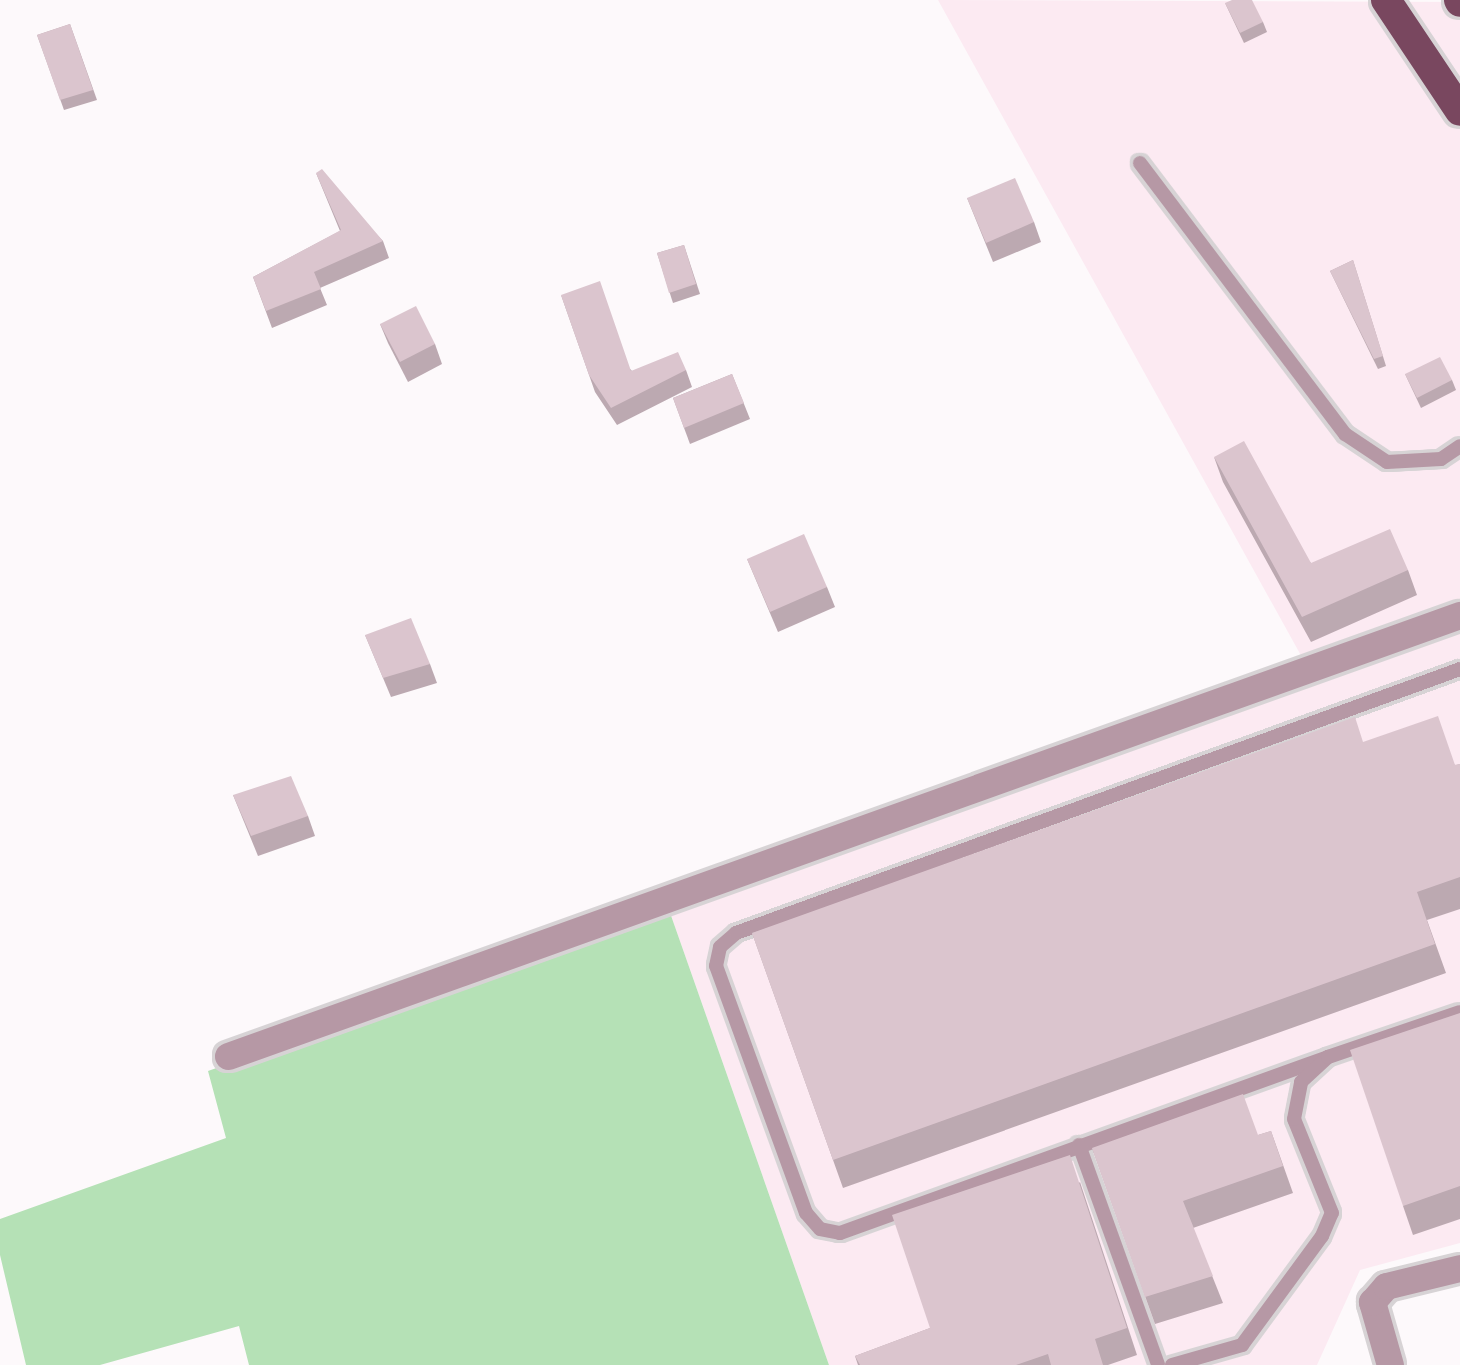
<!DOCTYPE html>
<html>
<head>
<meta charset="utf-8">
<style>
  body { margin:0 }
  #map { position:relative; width:1460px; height:1365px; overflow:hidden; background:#fdf9fb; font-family:"Noto Sans",sans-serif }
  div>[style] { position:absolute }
  .built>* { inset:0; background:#fceaf2 }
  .green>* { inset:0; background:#b5e1b6 }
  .roads { filter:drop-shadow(3px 0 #d7d3d5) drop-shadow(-3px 0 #d7d3d5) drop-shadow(0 3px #d7d3d5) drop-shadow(0 -3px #d7d3d5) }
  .lane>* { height:14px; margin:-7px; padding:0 7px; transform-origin:7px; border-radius:7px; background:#b698a5 }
  .street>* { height:27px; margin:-13.5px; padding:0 13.5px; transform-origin:13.5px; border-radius:13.5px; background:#b698a5 }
  .primary>* { height:30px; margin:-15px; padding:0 15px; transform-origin:15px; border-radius:15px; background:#79475f }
  .wall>* { inset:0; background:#bca9b1 }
  .building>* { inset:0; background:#dbc5ce }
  span { translate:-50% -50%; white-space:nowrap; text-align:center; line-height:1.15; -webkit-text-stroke:9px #fdf9fb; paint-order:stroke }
</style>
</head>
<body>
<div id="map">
  <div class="built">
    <div style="clip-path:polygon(938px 0,1460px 2px,1460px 1243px,1360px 1270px,1317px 1365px,829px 1365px,668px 907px,1314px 679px)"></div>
  </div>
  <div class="green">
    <div style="clip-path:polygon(668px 907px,829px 1365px,249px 1365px,239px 1326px,100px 1365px,26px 1365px,0 1255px,0 1219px,226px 1138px,208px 1071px)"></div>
  </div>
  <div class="roads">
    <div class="lane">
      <div style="left:1140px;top:163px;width:340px;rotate:52.9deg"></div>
      <div style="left:1345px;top:434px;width:50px;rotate:33.7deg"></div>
      <div style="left:1387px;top:462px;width:54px;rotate:-3.2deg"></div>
      <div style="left:1441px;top:459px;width:23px;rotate:-34deg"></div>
      <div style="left:1328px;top:1057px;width:519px;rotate:160.17deg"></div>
      <div style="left:840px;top:1233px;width:20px;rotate:-169deg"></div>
      <div style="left:820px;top:1229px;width:21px;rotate:-131deg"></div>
      <div style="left:806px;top:1213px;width:263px;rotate:-110deg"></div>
      <div style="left:716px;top:966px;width:19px;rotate:-78deg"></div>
      <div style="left:720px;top:947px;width:21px;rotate:-41deg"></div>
      <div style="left:736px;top:933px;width:771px;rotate:-20.03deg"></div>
      <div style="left:1079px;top:1145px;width:234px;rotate:70.2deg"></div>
      <div style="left:1172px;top:1365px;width:73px;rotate:-15.9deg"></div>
      <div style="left:1242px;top:1345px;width:135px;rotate:-53.7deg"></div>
      <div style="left:1322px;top:1236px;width:25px;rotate:-67deg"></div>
      <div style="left:1332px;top:1213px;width:101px;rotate:-112deg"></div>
      <div style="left:1294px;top:1119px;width:38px;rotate:-79deg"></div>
      <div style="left:1301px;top:1082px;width:37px;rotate:-43deg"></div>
      <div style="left:1328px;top:1057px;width:139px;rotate:-18.8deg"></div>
    </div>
    <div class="street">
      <div style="left:228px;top:1056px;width:1309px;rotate:-19.7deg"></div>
      <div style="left:1390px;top:1365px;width:66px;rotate:-105.9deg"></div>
      <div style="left:1372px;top:1302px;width:21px;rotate:-49deg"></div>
      <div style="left:1386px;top:1286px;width:76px;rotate:-13.7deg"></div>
    </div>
    <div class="primary">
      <div style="left:1386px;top:0;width:133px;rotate:56.3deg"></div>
      <div style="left:1459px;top:0;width:2px;rotate:63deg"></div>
    </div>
  </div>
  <div class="wall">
    <div style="clip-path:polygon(1225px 3px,1263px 22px,1267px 32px,1244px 43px)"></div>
    <div style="clip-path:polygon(70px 24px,97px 100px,64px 110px,37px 35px)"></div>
    <div style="clip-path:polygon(316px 173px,383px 241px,389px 258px,320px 288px,327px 305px,272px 328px,253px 277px,340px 231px)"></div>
    <div style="clip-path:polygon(967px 198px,1034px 222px,1041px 242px,993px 262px)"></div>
    <div style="clip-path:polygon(684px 245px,700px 294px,673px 303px,657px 253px)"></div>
    <div style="clip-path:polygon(1353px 260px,1386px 366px,1378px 369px,1330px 271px)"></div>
    <div style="clip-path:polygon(561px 295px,632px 371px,686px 370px,692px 387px,617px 425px,595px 392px)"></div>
    <div style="clip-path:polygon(380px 324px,435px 344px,442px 364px,408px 382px,388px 343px)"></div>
    <div style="clip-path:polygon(732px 374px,750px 419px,690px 444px,673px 398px)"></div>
    <div style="clip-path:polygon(1405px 374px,1452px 380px,1456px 390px,1421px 408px)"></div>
    <div style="clip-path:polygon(1214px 457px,1311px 563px,1408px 570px,1417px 595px,1311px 642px,1223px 482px)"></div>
    <div style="clip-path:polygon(747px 559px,827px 587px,835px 607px,778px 632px)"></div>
    <div style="clip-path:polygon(365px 635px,430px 664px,437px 683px,391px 697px)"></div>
    <div style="clip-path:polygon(1363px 742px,1456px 765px,1460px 764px,1460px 909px,1427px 920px,1446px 973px,843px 1188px,752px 933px)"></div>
    <div style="clip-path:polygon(233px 795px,308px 816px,315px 836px,258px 856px)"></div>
    <div style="clip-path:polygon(1460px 1013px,1460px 1219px,1413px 1235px,1403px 1206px)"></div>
    <div style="clip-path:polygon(1271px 1131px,1293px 1193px,1193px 1228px,1223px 1303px,1155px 1324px,1092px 1148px,1258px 1135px)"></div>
    <div style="clip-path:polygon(1080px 1182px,1137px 1355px,1108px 1365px,858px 1365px,855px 1356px,930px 1328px)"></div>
  </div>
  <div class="building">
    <div style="clip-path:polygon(1232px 0,1252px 0,1263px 22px,1240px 33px,1225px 3px)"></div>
    <div style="clip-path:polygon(70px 24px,93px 90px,60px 100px,37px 35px)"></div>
    <div style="clip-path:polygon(322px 169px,383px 241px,314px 272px,321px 289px,266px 311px,253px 277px,341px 230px,316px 173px)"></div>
    <div style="clip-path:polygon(1015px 178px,1034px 222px,986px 243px,967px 198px)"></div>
    <div style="clip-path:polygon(684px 245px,696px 284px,669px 293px,657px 253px)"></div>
    <div style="clip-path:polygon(1353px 260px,1383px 356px,1374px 359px,1330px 271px)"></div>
    <div style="clip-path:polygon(600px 281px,631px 371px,678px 352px,686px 370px,611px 408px,589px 375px,561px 295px)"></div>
    <div style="clip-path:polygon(416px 306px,435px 344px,400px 362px,380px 324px)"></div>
    <div style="clip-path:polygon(1440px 357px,1452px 380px,1417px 398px,1405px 374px)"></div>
    <div style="clip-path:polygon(732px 374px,744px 403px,684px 428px,673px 398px)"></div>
    <div style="clip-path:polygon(1244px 441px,1311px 563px,1390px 529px,1408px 570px,1302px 617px,1214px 457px)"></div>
    <div style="clip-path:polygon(804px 534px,827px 587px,770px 612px,747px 559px)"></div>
    <div style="clip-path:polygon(411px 618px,430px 664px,383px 678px,365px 635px)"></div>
    <div style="clip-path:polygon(1438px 716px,1455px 765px,1460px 764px,1460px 877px,1417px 892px,1435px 944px,833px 1160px,752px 933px,1355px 717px,1363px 742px)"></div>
    <div style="clip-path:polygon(291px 776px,308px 816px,251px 836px,233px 795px)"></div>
    <div style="clip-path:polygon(1460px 1013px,1460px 1186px,1403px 1206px,1350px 1050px)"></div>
    <div style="clip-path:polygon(1243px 1094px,1258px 1135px,1271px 1131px,1283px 1166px,1183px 1201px,1213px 1276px,1145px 1297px,1092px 1148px)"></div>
    <div style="clip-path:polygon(1070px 1155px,1127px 1328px,1095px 1339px,1103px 1365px,1051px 1365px,1048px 1354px,1016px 1365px,860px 1365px,855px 1356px,930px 1328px,892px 1215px)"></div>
  </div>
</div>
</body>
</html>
